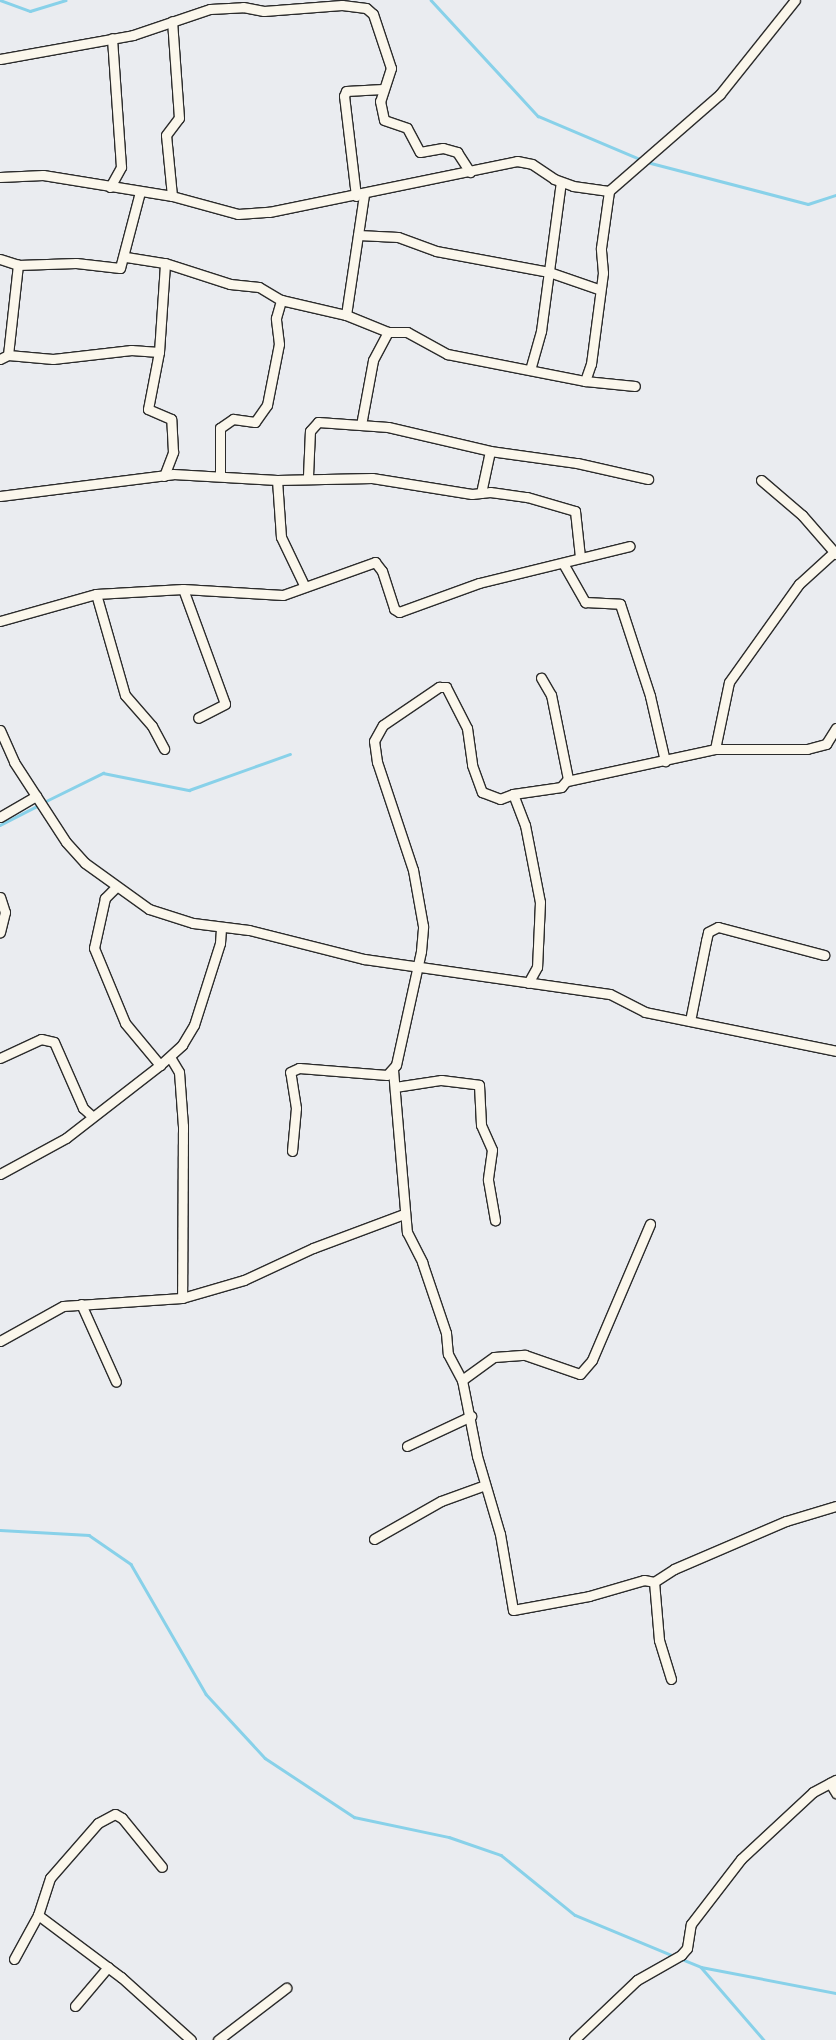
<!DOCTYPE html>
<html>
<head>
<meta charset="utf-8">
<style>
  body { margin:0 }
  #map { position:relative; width:836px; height:2040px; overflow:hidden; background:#eaecf0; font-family:"Gochi Hand",sans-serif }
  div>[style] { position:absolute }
  .stream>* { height:2.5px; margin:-1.25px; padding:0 1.25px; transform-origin:1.25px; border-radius:1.25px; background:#88d1e9 }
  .roads { filter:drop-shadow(1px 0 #2b2b2b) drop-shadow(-1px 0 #2b2b2b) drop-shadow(0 1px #2b2b2b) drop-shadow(0 -1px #2b2b2b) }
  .street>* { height:9px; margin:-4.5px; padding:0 4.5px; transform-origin:4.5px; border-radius:4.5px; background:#fbf7ec }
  span { translate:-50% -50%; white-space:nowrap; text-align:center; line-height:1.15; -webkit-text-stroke:4.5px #fbf7ec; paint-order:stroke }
</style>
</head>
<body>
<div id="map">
  <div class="stream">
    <div style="left:0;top:0;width:32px;rotate:20deg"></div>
    <div style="left:30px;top:11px;width:37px;rotate:-17deg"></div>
    <div style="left:431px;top:0;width:158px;rotate:47.3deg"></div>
    <div style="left:538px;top:116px;width:113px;rotate:22.9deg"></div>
    <div style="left:647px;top:162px;width:166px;rotate:14.6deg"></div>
    <div style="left:808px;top:204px;width:29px;rotate:-18deg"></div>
    <div style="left:44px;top:802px;width:66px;rotate:-26.2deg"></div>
    <div style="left:103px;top:773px;width:88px;rotate:11.2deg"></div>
    <div style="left:189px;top:790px;width:107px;rotate:-19.6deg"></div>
    <div style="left:0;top:825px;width:44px;rotate:-27.1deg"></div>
    <div style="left:0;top:1530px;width:89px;rotate:3.2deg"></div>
    <div style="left:89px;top:1535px;width:51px;rotate:34.6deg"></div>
    <div style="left:131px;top:1564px;width:150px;rotate:60deg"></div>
    <div style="left:206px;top:1694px;width:87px;rotate:47.3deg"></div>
    <div style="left:265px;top:1758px;width:107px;rotate:33.5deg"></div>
    <div style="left:354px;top:1817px;width:97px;rotate:11.9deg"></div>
    <div style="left:449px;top:1837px;width:55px;rotate:19.1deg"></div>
    <div style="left:501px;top:1855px;width:95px;rotate:39deg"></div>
    <div style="left:575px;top:1915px;width:107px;rotate:22.5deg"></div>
    <div style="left:679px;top:1958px;width:24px;rotate:22deg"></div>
    <div style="left:701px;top:1967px;width:137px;rotate:10.9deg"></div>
    <div style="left:701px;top:1967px;width:96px;rotate:49.2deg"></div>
  </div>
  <div class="roads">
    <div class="street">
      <div style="left:0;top:59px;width:135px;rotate:-10.2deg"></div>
      <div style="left:133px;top:35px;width:81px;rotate:-18.7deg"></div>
      <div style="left:210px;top:9px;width:33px;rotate:-3deg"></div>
      <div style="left:243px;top:7px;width:21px;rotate:11deg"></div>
      <div style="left:264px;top:11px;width:78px;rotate:-4.4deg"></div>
      <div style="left:342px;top:5px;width:24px;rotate:7deg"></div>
      <div style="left:366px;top:8px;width:9px;rotate:41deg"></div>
      <div style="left:373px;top:14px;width:57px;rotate:71.6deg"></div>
      <div style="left:391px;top:68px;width:35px;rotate:108deg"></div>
      <div style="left:380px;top:101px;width:19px;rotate:78deg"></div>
      <div style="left:384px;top:120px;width:24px;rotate:19deg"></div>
      <div style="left:407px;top:128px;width:27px;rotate:62deg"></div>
      <div style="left:420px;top:152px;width:23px;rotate:-10deg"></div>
      <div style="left:443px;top:148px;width:15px;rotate:16deg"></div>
      <div style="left:457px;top:152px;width:24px;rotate:57deg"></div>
      <div style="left:0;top:177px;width:43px;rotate:-2.7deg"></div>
      <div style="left:43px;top:175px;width:131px;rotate:9.2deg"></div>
      <div style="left:172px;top:196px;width:61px;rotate:-95.6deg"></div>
      <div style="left:166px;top:135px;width:21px;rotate:-53deg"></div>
      <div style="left:179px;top:118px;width:97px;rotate:-94.1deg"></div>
      <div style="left:110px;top:187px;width:23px;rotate:-61deg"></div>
      <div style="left:121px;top:167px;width:129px;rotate:-94deg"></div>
      <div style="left:172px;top:196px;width:68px;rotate:15.3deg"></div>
      <div style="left:238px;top:214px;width:31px;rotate:-4deg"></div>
      <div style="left:269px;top:212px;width:253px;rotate:-11.6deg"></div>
      <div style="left:517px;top:161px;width:15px;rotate:11deg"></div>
      <div style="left:532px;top:164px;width:27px;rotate:34deg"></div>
      <div style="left:554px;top:179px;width:20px;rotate:20deg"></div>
      <div style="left:573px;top:186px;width:36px;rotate:8deg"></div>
      <div style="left:609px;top:191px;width:147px;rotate:-41.1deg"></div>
      <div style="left:720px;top:94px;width:120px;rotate:-51.4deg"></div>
      <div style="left:356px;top:196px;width:101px;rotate:-96.8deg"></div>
      <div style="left:344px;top:96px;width:5px;rotate:-68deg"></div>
      <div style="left:346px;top:91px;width:37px;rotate:-3deg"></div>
      <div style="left:358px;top:235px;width:40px;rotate:2.9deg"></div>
      <div style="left:398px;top:237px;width:40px;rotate:20.2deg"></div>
      <div style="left:436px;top:251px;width:115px;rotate:10.5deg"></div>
      <div style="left:549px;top:272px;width:52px;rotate:19.1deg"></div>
      <div style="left:126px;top:257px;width:39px;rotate:9deg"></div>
      <div style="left:165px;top:263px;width:68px;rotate:17.9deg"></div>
      <div style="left:230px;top:284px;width:29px;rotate:6deg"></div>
      <div style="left:259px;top:287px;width:26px;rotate:31deg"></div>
      <div style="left:281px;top:300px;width:67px;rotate:13deg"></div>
      <div style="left:346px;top:315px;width:45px;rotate:22deg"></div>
      <div style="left:388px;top:332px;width:19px"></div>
      <div style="left:407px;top:332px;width:46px;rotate:28.8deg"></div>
      <div style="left:447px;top:354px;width:141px;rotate:11.1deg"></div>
      <div style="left:585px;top:381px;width:50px;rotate:5.7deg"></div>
      <div style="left:0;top:259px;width:19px;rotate:18deg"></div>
      <div style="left:18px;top:265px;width:58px;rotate:-2deg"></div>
      <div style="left:76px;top:263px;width:44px;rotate:6.5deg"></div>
      <div style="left:120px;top:268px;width:79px;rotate:-75.3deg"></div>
      <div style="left:346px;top:315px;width:122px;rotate:-81.5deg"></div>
      <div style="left:8px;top:355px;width:91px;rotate:-83.7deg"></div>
      <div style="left:0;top:359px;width:9px;rotate:-27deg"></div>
      <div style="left:8px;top:355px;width:45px;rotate:5.1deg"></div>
      <div style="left:53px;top:359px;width:79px;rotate:-6.6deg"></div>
      <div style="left:131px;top:350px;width:28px;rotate:4deg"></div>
      <div style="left:530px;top:370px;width:41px;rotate:-74.2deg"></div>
      <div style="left:541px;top:331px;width:150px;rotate:-82.4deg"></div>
      <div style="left:585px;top:381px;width:18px;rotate:-71deg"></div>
      <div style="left:591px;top:364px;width:92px;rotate:-82.5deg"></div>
      <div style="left:603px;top:273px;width:25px;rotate:-95deg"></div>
      <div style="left:601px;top:248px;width:58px;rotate:-82deg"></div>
      <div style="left:361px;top:425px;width:66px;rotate:-79.5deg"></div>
      <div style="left:373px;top:360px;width:32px;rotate:-62deg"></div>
      <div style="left:164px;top:476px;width:26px;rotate:-69deg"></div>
      <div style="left:173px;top:452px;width:33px;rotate:-93deg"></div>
      <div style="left:171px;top:419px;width:25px;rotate:-157deg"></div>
      <div style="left:148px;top:409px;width:58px;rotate:-79.1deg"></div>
      <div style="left:159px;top:352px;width:89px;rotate:-86.1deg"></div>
      <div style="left:220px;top:476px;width:48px;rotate:-90deg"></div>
      <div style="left:220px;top:428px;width:16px;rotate:-35deg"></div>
      <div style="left:233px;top:419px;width:22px;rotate:8deg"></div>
      <div style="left:255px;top:422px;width:21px;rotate:-55deg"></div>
      <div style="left:267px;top:405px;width:62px;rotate:-78.9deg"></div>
      <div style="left:279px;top:344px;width:26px;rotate:-97deg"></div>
      <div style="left:276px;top:318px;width:19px;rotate:-74deg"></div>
      <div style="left:308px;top:476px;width:45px;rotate:-87.5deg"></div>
      <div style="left:310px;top:431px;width:12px;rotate:-48deg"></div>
      <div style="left:318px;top:422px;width:70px;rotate:4.1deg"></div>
      <div style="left:388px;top:427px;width:105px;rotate:13.2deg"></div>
      <div style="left:490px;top:451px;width:88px;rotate:7.9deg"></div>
      <div style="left:577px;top:463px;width:73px;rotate:12.7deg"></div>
      <div style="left:277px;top:480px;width:57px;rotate:86deg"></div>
      <div style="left:281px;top:537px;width:55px;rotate:64.4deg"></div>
      <div style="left:761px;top:480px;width:54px;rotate:40.5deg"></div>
      <div style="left:802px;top:515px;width:52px;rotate:48.9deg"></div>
      <div style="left:481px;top:493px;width:43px;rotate:-77.9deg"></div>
      <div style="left:0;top:496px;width:174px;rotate:-7.2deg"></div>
      <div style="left:173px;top:474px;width:104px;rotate:3.3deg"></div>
      <div style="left:277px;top:480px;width:95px;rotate:-1.2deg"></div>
      <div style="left:372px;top:478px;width:101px;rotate:9.1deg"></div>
      <div style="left:472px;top:494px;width:18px;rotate:-6deg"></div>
      <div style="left:490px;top:492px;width:37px;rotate:8deg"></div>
      <div style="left:527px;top:497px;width:50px;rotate:16.3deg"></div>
      <div style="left:575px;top:511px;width:46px;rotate:83.8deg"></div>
      <div style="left:564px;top:565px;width:43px;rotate:60.4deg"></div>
      <div style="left:585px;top:602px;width:35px;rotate:3deg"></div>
      <div style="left:620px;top:604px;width:97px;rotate:71.9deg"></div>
      <div style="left:650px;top:696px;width:67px;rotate:77deg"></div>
      <div style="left:183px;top:589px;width:122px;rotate:69.9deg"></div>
      <div style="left:225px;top:704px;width:30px;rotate:153deg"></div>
      <div style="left:96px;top:594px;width:105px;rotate:74deg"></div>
      <div style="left:125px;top:695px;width:41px;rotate:48.9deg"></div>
      <div style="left:152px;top:726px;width:26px;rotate:62deg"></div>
      <div style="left:0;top:621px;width:100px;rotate:-15.7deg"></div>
      <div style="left:96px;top:594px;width:87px;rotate:-3.3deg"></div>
      <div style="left:183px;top:589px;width:100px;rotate:3.4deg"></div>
      <div style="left:283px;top:595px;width:98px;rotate:-19.7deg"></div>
      <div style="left:375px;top:562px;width:11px;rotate:52deg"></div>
      <div style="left:382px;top:571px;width:40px;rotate:72deg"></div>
      <div style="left:394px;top:609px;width:6px;rotate:31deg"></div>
      <div style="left:399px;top:612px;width:85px;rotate:-19.9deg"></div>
      <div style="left:479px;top:583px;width:155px;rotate:-13.8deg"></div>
      <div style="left:0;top:730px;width:35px;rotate:66deg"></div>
      <div style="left:14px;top:762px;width:95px;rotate:57deg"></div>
      <div style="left:66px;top:842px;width:28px;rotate:48deg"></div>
      <div style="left:85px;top:863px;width:79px;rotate:35.7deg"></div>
      <div style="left:149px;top:909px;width:46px;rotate:17.7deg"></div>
      <div style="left:193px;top:923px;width:56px;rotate:7.1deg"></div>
      <div style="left:249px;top:930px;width:119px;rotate:14.2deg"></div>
      <div style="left:364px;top:959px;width:248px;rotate:8.1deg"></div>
      <div style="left:610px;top:994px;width:39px;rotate:27deg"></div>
      <div style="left:645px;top:1012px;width:195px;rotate:11.5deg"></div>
      <div style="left:715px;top:749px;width:68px;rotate:-78.2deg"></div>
      <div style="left:729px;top:682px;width:120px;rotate:-54.5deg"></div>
      <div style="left:799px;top:584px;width:47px;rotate:-42.4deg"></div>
      <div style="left:567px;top:781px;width:151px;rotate:-12.2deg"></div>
      <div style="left:715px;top:749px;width:92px"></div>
      <div style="left:807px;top:749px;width:20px;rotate:-15deg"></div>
      <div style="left:826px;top:744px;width:19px;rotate:-58deg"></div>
      <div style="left:513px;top:794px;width:49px;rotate:-8.3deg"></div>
      <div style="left:561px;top:787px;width:11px;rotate:-49deg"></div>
      <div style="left:568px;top:779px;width:86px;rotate:-101.4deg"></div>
      <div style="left:551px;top:695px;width:20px;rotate:-120deg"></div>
      <div style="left:0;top:817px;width:42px;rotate:-30.3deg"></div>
      <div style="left:116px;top:887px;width:16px;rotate:135deg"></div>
      <div style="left:105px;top:898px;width:51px;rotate:102.4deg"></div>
      <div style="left:94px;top:948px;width:81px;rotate:67.5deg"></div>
      <div style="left:125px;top:1023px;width:55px;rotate:50.2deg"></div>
      <div style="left:160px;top:1065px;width:30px;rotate:-42deg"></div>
      <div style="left:182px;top:1045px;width:23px;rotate:-59deg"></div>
      <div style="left:194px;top:1025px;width:86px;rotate:-72.4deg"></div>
      <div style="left:220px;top:943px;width:15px;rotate:-86deg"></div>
      <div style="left:0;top:897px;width:16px;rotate:72deg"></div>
      <div style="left:5px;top:912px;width:21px;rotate:104deg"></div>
      <div style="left:690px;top:1021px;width:82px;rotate:-78.7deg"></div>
      <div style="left:706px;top:941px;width:9px;rotate:-77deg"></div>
      <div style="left:708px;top:932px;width:11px;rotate:-27deg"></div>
      <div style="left:718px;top:927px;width:110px;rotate:14.8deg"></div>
      <div style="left:170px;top:1057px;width:17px;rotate:59deg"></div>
      <div style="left:179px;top:1072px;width:54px;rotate:85.8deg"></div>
      <div style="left:183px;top:1126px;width:172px;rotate:90.3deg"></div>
      <div style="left:0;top:1058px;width:45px;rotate:-24.9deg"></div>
      <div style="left:41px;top:1039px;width:13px;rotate:13deg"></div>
      <div style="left:54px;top:1042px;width:72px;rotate:66.3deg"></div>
      <div style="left:83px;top:1108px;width:12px;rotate:42deg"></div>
      <div style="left:393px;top:1070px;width:163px;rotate:85.1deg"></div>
      <div style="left:407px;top:1232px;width:34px;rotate:63deg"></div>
      <div style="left:422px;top:1262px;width:75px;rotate:71.3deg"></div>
      <div style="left:446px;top:1333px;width:21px;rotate:85deg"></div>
      <div style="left:448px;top:1354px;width:30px;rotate:62deg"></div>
      <div style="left:462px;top:1380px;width:77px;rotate:78.8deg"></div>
      <div style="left:477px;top:1456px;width:81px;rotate:73.6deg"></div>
      <div style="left:500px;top:1534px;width:77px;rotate:80.3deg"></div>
      <div style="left:513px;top:1610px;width:77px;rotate:-10.4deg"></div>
      <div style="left:589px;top:1596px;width:57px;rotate:-16.2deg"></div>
      <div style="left:644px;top:1580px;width:10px;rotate:11deg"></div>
      <div style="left:395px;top:1087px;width:47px;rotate:-8.7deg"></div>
      <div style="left:441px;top:1080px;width:38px;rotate:7deg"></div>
      <div style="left:479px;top:1085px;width:40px;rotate:87.1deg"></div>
      <div style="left:481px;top:1125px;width:27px;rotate:66deg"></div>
      <div style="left:492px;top:1150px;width:30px;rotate:98deg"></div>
      <div style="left:488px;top:1180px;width:41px;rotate:80.1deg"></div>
      <div style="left:292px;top:1151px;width:43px;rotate:-84.7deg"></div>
      <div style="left:296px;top:1108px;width:36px;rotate:-99deg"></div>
      <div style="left:290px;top:1072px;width:10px;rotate:-24deg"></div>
      <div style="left:299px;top:1068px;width:88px;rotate:4.5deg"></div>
      <div style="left:387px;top:1075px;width:13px;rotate:-48deg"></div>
      <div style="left:396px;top:1065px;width:117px;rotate:-77.6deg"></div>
      <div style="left:421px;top:951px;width:25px;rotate:-85deg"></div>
      <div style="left:423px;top:926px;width:57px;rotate:-100.1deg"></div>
      <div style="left:413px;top:870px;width:114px;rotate:-108.4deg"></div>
      <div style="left:377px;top:762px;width:21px;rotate:-98deg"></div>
      <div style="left:374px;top:741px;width:18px;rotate:-61deg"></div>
      <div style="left:383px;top:725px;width:68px;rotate:-34.2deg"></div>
      <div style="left:439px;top:687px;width:7px"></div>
      <div style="left:446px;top:687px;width:46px;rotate:62.9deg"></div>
      <div style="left:467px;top:728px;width:37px;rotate:82deg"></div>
      <div style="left:472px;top:765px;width:29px;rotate:70deg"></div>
      <div style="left:482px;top:792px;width:19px;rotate:21deg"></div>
      <div style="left:500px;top:799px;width:14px;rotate:-21deg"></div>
      <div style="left:513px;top:794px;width:33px;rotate:69deg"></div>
      <div style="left:525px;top:825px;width:78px;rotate:79deg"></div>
      <div style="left:540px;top:902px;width:65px;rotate:92.6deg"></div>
      <div style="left:537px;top:967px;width:18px;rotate:119deg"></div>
      <div style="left:0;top:1174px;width:75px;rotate:-28.6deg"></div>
      <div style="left:66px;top:1138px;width:119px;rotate:-37.8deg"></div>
      <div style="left:81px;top:1304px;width:85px;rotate:65.8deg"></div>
      <div style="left:0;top:1341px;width:72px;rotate:-29.1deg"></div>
      <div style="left:63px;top:1306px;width:119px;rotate:-3.8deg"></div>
      <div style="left:182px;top:1298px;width:65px;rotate:-16.2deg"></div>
      <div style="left:244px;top:1280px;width:76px;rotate:-24.9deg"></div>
      <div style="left:313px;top:1248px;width:97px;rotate:-20.5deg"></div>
      <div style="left:462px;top:1380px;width:39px;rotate:-36deg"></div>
      <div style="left:494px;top:1357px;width:31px;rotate:-4deg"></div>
      <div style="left:525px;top:1355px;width:58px;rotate:19.1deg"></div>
      <div style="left:580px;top:1374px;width:18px;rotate:-49deg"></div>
      <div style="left:592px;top:1360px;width:148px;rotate:-66.9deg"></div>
      <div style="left:407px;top:1446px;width:71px;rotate:-25.1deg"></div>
      <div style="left:374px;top:1539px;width:77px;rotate:-29.6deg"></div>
      <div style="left:441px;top:1501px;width:47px;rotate:-20deg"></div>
      <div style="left:671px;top:1679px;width:41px;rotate:-107.1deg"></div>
      <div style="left:659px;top:1640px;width:58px;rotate:-94.9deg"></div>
      <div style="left:654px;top:1582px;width:24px;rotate:-33deg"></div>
      <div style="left:674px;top:1569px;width:122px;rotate:-23.2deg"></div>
      <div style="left:786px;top:1521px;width:52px;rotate:-16.7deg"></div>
      <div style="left:830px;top:1783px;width:12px;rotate:59deg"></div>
      <div style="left:38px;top:1915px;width:104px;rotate:36.8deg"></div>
      <div style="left:121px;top:1977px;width:94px;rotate:42deg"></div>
      <div style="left:14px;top:1959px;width:50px;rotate:-61.4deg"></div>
      <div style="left:38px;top:1915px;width:39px;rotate:-72deg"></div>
      <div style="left:50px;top:1878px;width:73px;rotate:-48.9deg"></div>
      <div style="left:98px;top:1823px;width:19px;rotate:-28deg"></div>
      <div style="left:115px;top:1814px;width:8px;rotate:30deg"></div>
      <div style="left:122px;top:1818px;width:63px;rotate:50.8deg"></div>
      <div style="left:75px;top:2006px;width:51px;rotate:-49.8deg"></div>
      <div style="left:218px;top:2040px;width:86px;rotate:-37.4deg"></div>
      <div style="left:574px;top:2040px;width:87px;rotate:-43.6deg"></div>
      <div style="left:637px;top:1980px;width:51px;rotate:-29.6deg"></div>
      <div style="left:681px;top:1955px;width:9px;rotate:-49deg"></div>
      <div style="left:687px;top:1948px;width:24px;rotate:-81deg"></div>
      <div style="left:691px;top:1924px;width:82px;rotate:-52.4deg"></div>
      <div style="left:741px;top:1859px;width:98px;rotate:-42.9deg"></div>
      <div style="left:813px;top:1792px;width:26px;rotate:-28deg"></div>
    </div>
  </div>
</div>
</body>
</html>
